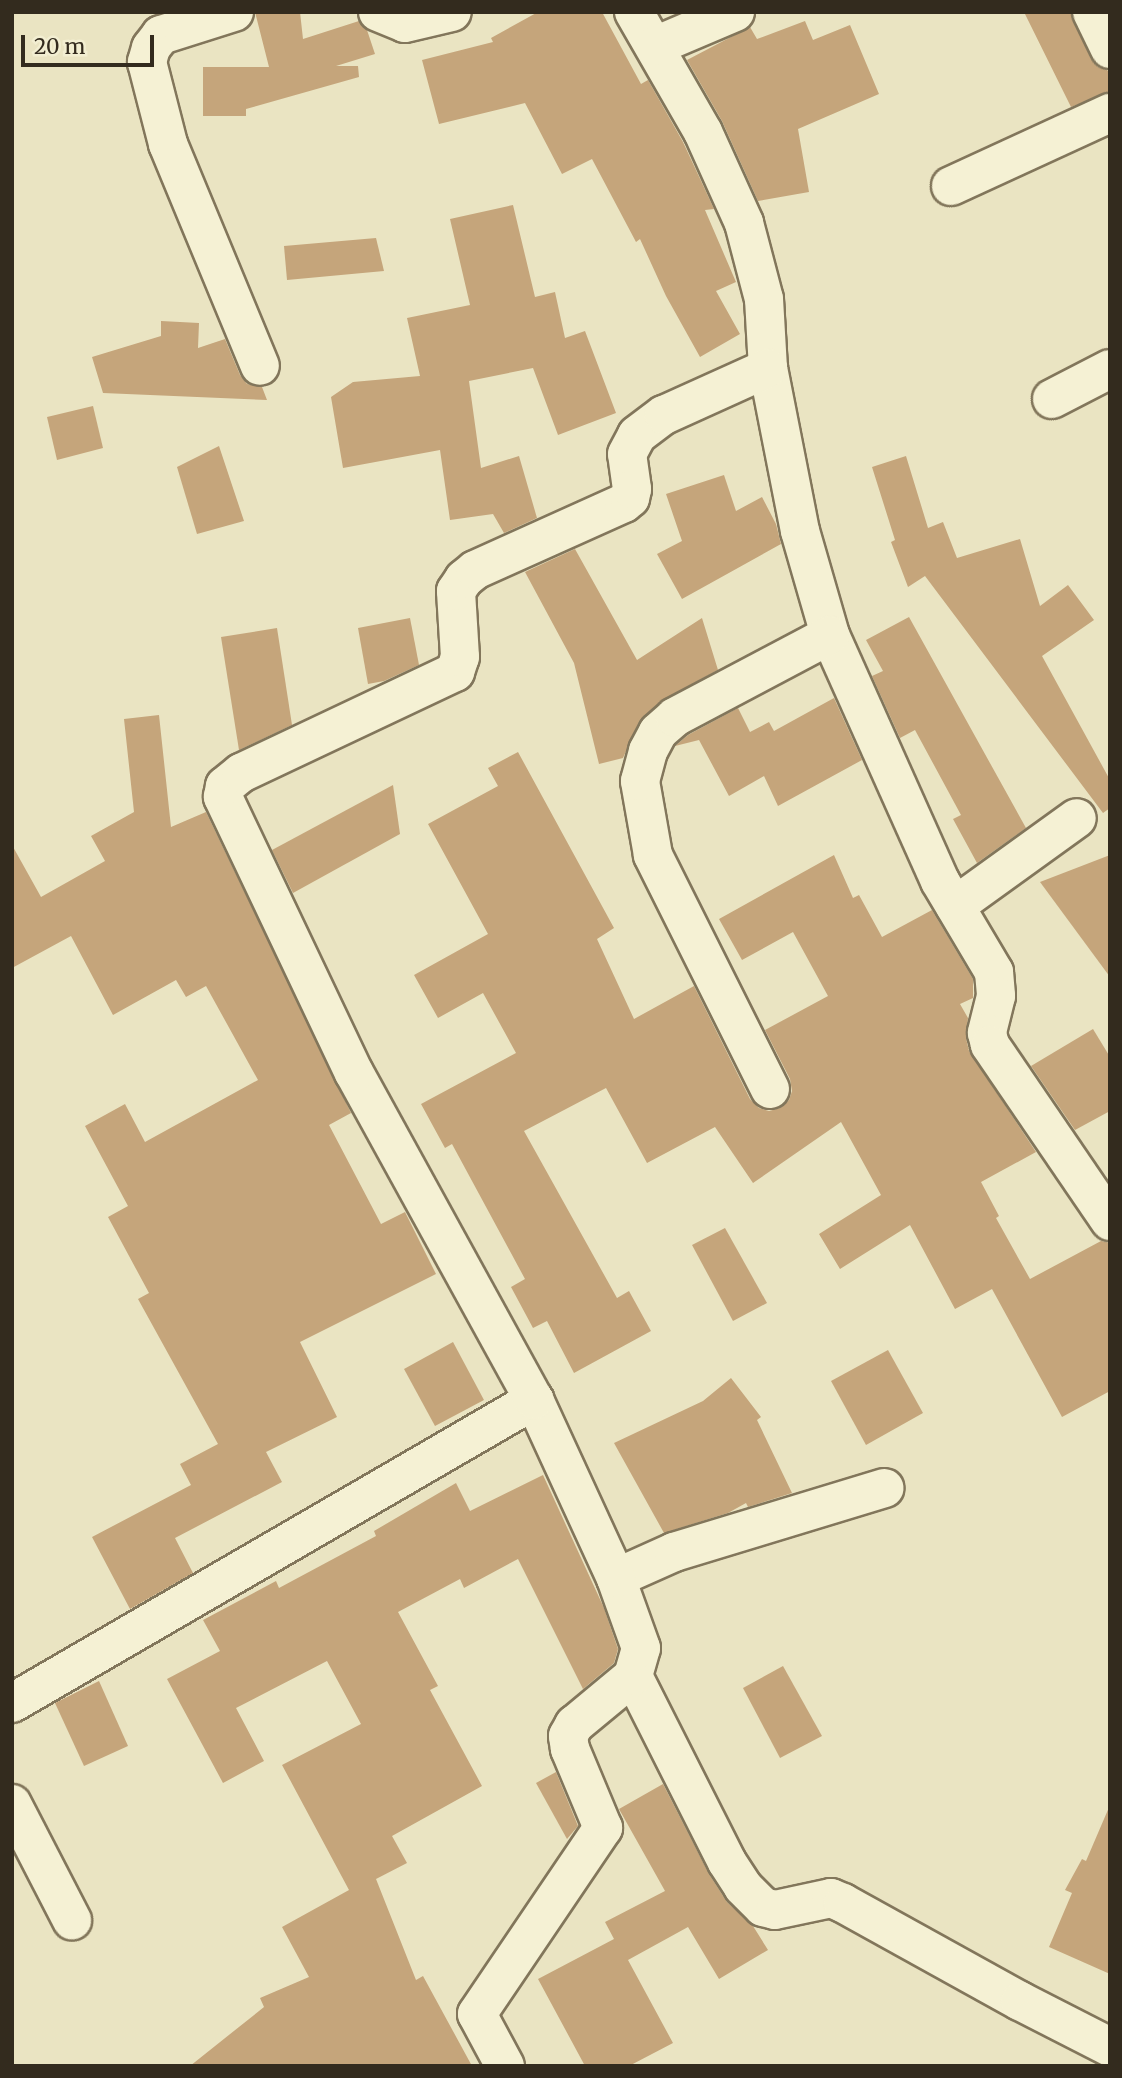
<!DOCTYPE html>
<html>
<head>
<meta charset="utf-8">
<style>
  body { margin:0 }
  #map { position:relative; width:1122px; height:2078px; overflow:hidden; background:#eae4c2; font-family:Merriweather,serif }
  div>[style] { position:absolute }
  .building>* { inset:0; background:#c5a57b }
  .roads { filter:drop-shadow(2px 0 #82765b) drop-shadow(-2px 0 #82765b) drop-shadow(0 2px #82765b) drop-shadow(0 -2px #82765b) }
  .minor>* { height:38px; margin:-19px; padding:0 19px; transform-origin:19px; border-radius:19px; background:#f5f1d4 }
  span { translate:-50% -50%; white-space:nowrap; text-align:center; line-height:1.15; -webkit-text-stroke:5px #f2eed1; paint-order:stroke }
  .frame { position:absolute; inset:0; border:14px solid #332b1e; pointer-events:none }
  .scale { position:absolute; left:21px; top:35px; width:133px; height:32px; box-sizing:border-box; border:4px solid #332b1e; border-top:0; padding-left:9px; font-size:21px; line-height:24px; white-space:nowrap; color:#332b1e; -webkit-text-stroke:5px #f2eed1; paint-order:stroke }
</style>
</head>
<body>
<div id="map">
  <div class="building">
    <div style="clip-path:polygon(255px 12px,300px 12px,303px 39px,359px 21px,367px 30px,375px 54px,336px 66px,358px 66px,359px 77px,246px 109px,246px 116px,203px 116px,203px 67px,269px 67px)"></div>
    <div style="clip-path:polygon(538px 12px,602px 12px,641px 84px,648px 80px,683px 142px,714px 209px,705px 210px,736px 282px,716px 291px,740px 334px,700px 357px,666px 296px,640px 239px,636px 242px,592px 159px,562px 174px,525px 103px,439px 124px,422px 60px,493px 42px,491px 38px)"></div>
    <div style="clip-path:polygon(1024px 12px,1070px 12px,1091px 59px,1098px 67px,1109px 71px,1110px 92px,1071px 107px)"></div>
    <div style="clip-path:polygon(805px 21px,813px 40px,850px 25px,879px 94px,798px 129px,809px 192px,758px 201px,722px 121px,687px 60px,750px 27px,757px 39px)"></div>
    <div style="clip-path:polygon(513px 205px,535px 297px,555px 292px,565px 338px,585px 331px,616px 413px,558px 435px,533px 368px,469px 381px,481px 468px,519px 456px,537px 518px,504px 533px,493px 514px,450px 520px,440px 450px,343px 468px,331px 397px,353px 382px,420px 376px,407px 318px,470px 305px,450px 219px)"></div>
    <div style="clip-path:polygon(376px 238px,384px 271px,287px 280px,284px 246px)"></div>
    <div style="clip-path:polygon(161px 321px,199px 323px,198px 348px,225px 339px,240px 375px,247px 384px,262px 387px,267px 400px,103px 393px,92px 357px,161px 336px)"></div>
    <div style="clip-path:polygon(93px 406px,103px 448px,57px 460px,47px 417px)"></div>
    <div style="clip-path:polygon(219px 446px,244px 521px,197px 534px,177px 467px)"></div>
    <div style="clip-path:polygon(906px 456px,928px 528px,943px 522px,957px 558px,1020px 539px,1040px 606px,1068px 585px,1094px 620px,1042px 656px,1110px 780px,1110px 808px,1103px 813px,925px 576px,908px 587px,891px 542px,895px 540px,872px 467px)"></div>
    <div style="clip-path:polygon(724px 475px,736px 511px,762px 497px,776px 524px,781px 544px,682px 599px,657px 554px,682px 541px,666px 494px)"></div>
    <div style="clip-path:polygon(575px 549px,637px 660px,702px 618px,718px 670px,661px 701px,639px 722px,623px 758px,599px 764px,574px 663px,525px 572px)"></div>
    <div style="clip-path:polygon(909px 617px,1026px 828px,977px 863px,953px 819px,961px 815px,915px 730px,900px 738px,872px 676px,883px 671px,866px 640px)"></div>
    <div style="clip-path:polygon(410px 618px,419px 665px,384px 681px,368px 684px,358px 628px)"></div>
    <div style="clip-path:polygon(277px 628px,292px 725px,239px 750px,221px 637px)"></div>
    <div style="clip-path:polygon(834px 698px,862px 760px,778px 806px,764px 776px,729px 796px,699px 740px,675px 746px,688px 735px,738px 708px,750px 732px,769px 722px,774px 731px)"></div>
    <div style="clip-path:polygon(159px 715px,171px 827px,206px 812px,351px 1113px,329px 1125px,381px 1224px,405px 1212px,436px 1274px,300px 1342px,337px 1417px,266px 1452px,282px 1482px,175px 1538px,193px 1573px,130px 1609px,92px 1537px,191px 1485px,180px 1464px,218px 1444px,138px 1299px,149px 1293px,108px 1217px,128px 1206px,85px 1126px,125px 1104px,145px 1142px,258px 1080px,206px 986px,186px 997px,176px 980px,113px 1015px,71px 936px,12px 968px,12px 845px,41px 897px,105px 861px,91px 836px,134px 812px,124px 719px)"></div>
    <div style="clip-path:polygon(518px 752px,614px 928px,597px 939px,634px 1019px,694px 986px,750px 1099px,759px 1108px,769px 1111px,780px 1108px,789px 1100px,792px 1091px,790px 1079px,765px 1030px,828px 996px,793px 932px,742px 960px,719px 919px,834px 855px,853px 898px,859px 895px,882px 937px,932px 910px,973px 979px,973px 998px,960px 1004px,968px 1018px,966px 1038px,969px 1051px,1036px 1152px,981px 1182px,999px 1216px,996px 1218px,1030px 1279px,1101px 1241px,1110px 1243px,1110px 1391px,1062px 1417px,992px 1289px,955px 1309px,910px 1225px,840px 1269px,819px 1234px,881px 1195px,841px 1122px,753px 1183px,715px 1127px,647px 1163px,606px 1088px,524px 1131px,617px 1298px,629px 1291px,651px 1331px,574px 1373px,547px 1321px,533px 1328px,511px 1287px,525px 1279px,452px 1144px,445px 1148px,421px 1104px,516px 1053px,483px 993px,438px 1018px,414px 975px,488px 934px,428px 824px,498px 786px,488px 768px)"></div>
    <div style="clip-path:polygon(393px 785px,400px 834px,293px 893px,272px 850px)"></div>
    <div style="clip-path:polygon(1110px 855px,1110px 977px,1040px 882px)"></div>
    <div style="clip-path:polygon(1093px 1029px,1110px 1057px,1110px 1111px,1075px 1130px,1031px 1066px)"></div>
    <div style="clip-path:polygon(725px 1228px,767px 1303px,733px 1321px,692px 1245px)"></div>
    <div style="clip-path:polygon(453px 1342px,484px 1400px,435px 1426px,404px 1369px)"></div>
    <div style="clip-path:polygon(888px 1350px,923px 1413px,866px 1445px,831px 1381px)"></div>
    <div style="clip-path:polygon(731px 1378px,761px 1417px,757px 1420px,792px 1493px,748px 1507px,746px 1503px,728px 1513px,664px 1533px,614px 1443px,703px 1401px)"></div>
    <div style="clip-path:polygon(543px 1475px,604px 1608px,618px 1649px,614px 1663px,583px 1689px,518px 1559px,464px 1588px,460px 1579px,398px 1612px,438px 1686px,430px 1690px,482px 1786px,392px 1836px,407px 1863px,376px 1879px,416px 1980px,423px 1976px,472px 2066px,190px 2066px,264px 2007px,260px 1998px,309px 1977px,282px 1927px,349px 1890px,282px 1765px,361px 1724px,327px 1661px,236px 1708px,264px 1761px,223px 1783px,167px 1679px,220px 1651px,203px 1620px,276px 1581px,279px 1588px,376px 1536px,374px 1531px,456px 1483px,470px 1511px)"></div>
    <div style="clip-path:polygon(783px 1666px,822px 1736px,780px 1758px,743px 1688px)"></div>
    <div style="clip-path:polygon(99px 1681px,128px 1746px,84px 1766px,55px 1703px)"></div>
    <div style="clip-path:polygon(556px 1772px,578px 1826px,567px 1839px,536px 1783px)"></div>
    <div style="clip-path:polygon(663px 1784px,709px 1874px,727px 1902px,753px 1926px,768px 1950px,719px 1979px,688px 1927px,628px 1960px,673px 2043px,629px 2066px,585px 2066px,538px 1979px,614px 1939px,605px 1922px,665px 1891px,619px 1809px)"></div>
    <div style="clip-path:polygon(1110px 1805px,1110px 1974px,1049px 1947px,1072px 1893px,1065px 1890px,1082px 1859px,1086px 1861px)"></div>
  </div>
  <div class="roads">
    <div class="minor">
      <div style="left:234px;top:12px;width:77px;rotate:162.5deg"></div>
      <div style="left:161px;top:35px;width:16px;rotate:128deg"></div>
      <div style="left:151px;top:48px;width:15px;rotate:106deg"></div>
      <div style="left:147px;top:62px;width:85px;rotate:75.6deg"></div>
      <div style="left:168px;top:144px;width:240px;rotate:67.5deg"></div>
      <div style="left:378px;top:12px;width:29px;rotate:22deg"></div>
      <div style="left:405px;top:23px;width:48px;rotate:-13.2deg"></div>
      <div style="left:634px;top:12px;width:138px;rotate:60.1deg"></div>
      <div style="left:703px;top:132px;width:100px;rotate:65.7deg"></div>
      <div style="left:744px;top:223px;width:79px;rotate:75.3deg"></div>
      <div style="left:764px;top:299px;width:69px;rotate:86.7deg"></div>
      <div style="left:768px;top:368px;width:166px;rotate:78.9deg"></div>
      <div style="left:800px;top:531px;width:108px;rotate:73.9deg"></div>
      <div style="left:830px;top:635px;width:269px;rotate:65.9deg"></div>
      <div style="left:940px;top:881px;width:106px;rotate:59.3deg"></div>
      <div style="left:994px;top:972px;width:24px;rotate:85deg"></div>
      <div style="left:996px;top:996px;width:38px;rotate:104deg"></div>
      <div style="left:987px;top:1033px;width:12px;rotate:76deg"></div>
      <div style="left:990px;top:1045px;width:213px;rotate:55.7deg"></div>
      <div style="left:1092px;top:12px;width:41px;rotate:64.1deg"></div>
      <div style="left:655px;top:46px;width:87px;rotate:-23deg"></div>
      <div style="left:951px;top:186px;width:175px;rotate:-24.7deg"></div>
      <div style="left:1052px;top:399px;width:65px;rotate:-27.3deg"></div>
      <div style="left:955px;top:906px;width:150px;rotate:-35.8deg"></div>
      <div style="left:770px;top:1089px;width:262px;rotate:-116.6deg"></div>
      <div style="left:653px;top:855px;width:75px;rotate:-100deg"></div>
      <div style="left:640px;top:781px;width:31px;rotate:-75deg"></div>
      <div style="left:648px;top:751px;width:21px;rotate:-62deg"></div>
      <div style="left:658px;top:732px;width:23px;rotate:-41deg"></div>
      <div style="left:675px;top:717px;width:175px;rotate:-27.9deg"></div>
      <div style="left:616px;top:1578px;width:64px;rotate:-24.1deg"></div>
      <div style="left:674px;top:1552px;width:220px;rotate:-16.9deg"></div>
      <div style="left:633px;top:1676px;width:208px;rotate:63.2deg"></div>
      <div style="left:727px;top:1862px;width:30px;rotate:57deg"></div>
      <div style="left:743px;top:1887px;width:28px;rotate:45deg"></div>
      <div style="left:763px;top:1907px;width:12px;rotate:14deg"></div>
      <div style="left:775px;top:1910px;width:57px;rotate:-12.1deg"></div>
      <div style="left:831px;top:1898px;width:13px;rotate:23deg"></div>
      <div style="left:843px;top:1903px;width:202px;rotate:29deg"></div>
      <div style="left:1020px;top:2001px;width:101px;rotate:27.1deg"></div>
      <div style="left:12px;top:1703px;width:604px;rotate:-30.13deg"></div>
      <div style="left:12px;top:1804px;width:131px;rotate:62.7deg"></div>
      <div style="left:505px;top:2066px;width:59px;rotate:-118.3deg"></div>
      <div style="left:477px;top:2014px;width:225px;rotate:-55.9deg"></div>
      <div style="left:603px;top:1828px;width:86px;rotate:-112.7deg"></div>
      <div style="left:570px;top:1749px;width:13px;rotate:-99deg"></div>
      <div style="left:568px;top:1736px;width:13px;rotate:-61deg"></div>
      <div style="left:574px;top:1725px;width:77px;rotate:-39.7deg"></div>
      <div style="left:633px;top:1676px;width:29px;rotate:-74deg"></div>
      <div style="left:641px;top:1648px;width:74px;rotate:-109.7deg"></div>
      <div style="left:616px;top:1578px;width:196px;rotate:-114.7deg"></div>
      <div style="left:534px;top:1400px;width:373px;rotate:-118.8deg"></div>
      <div style="left:354px;top:1073px;width:306px;rotate:-115.4deg"></div>
      <div style="left:223px;top:797px;width:11px;rotate:-80deg"></div>
      <div style="left:225px;top:786px;width:21px;rotate:-39deg"></div>
      <div style="left:241px;top:773px;width:237px;rotate:-25.3deg"></div>
      <div style="left:455px;top:672px;width:16px;rotate:-72deg"></div>
      <div style="left:460px;top:657px;width:66px;rotate:-93.5deg"></div>
      <div style="left:456px;top:591px;width:14px;rotate:-56deg"></div>
      <div style="left:464px;top:579px;width:14px;rotate:-39deg"></div>
      <div style="left:475px;top:570px;width:163px;rotate:-24.2deg"></div>
      <div style="left:624px;top:503px;width:8px;rotate:-40deg"></div>
      <div style="left:630px;top:498px;width:9px;rotate:-77deg"></div>
      <div style="left:632px;top:489px;width:35px;rotate:-98deg"></div>
      <div style="left:627px;top:454px;width:21px;rotate:-62deg"></div>
      <div style="left:637px;top:435px;width:34px;rotate:-37deg"></div>
      <div style="left:664px;top:415px;width:114px;rotate:-24.3deg"></div>
    </div>
  </div>
  <div class="frame"></div>
  <div class="scale">20 m</div>
</div>
</body>
</html>
